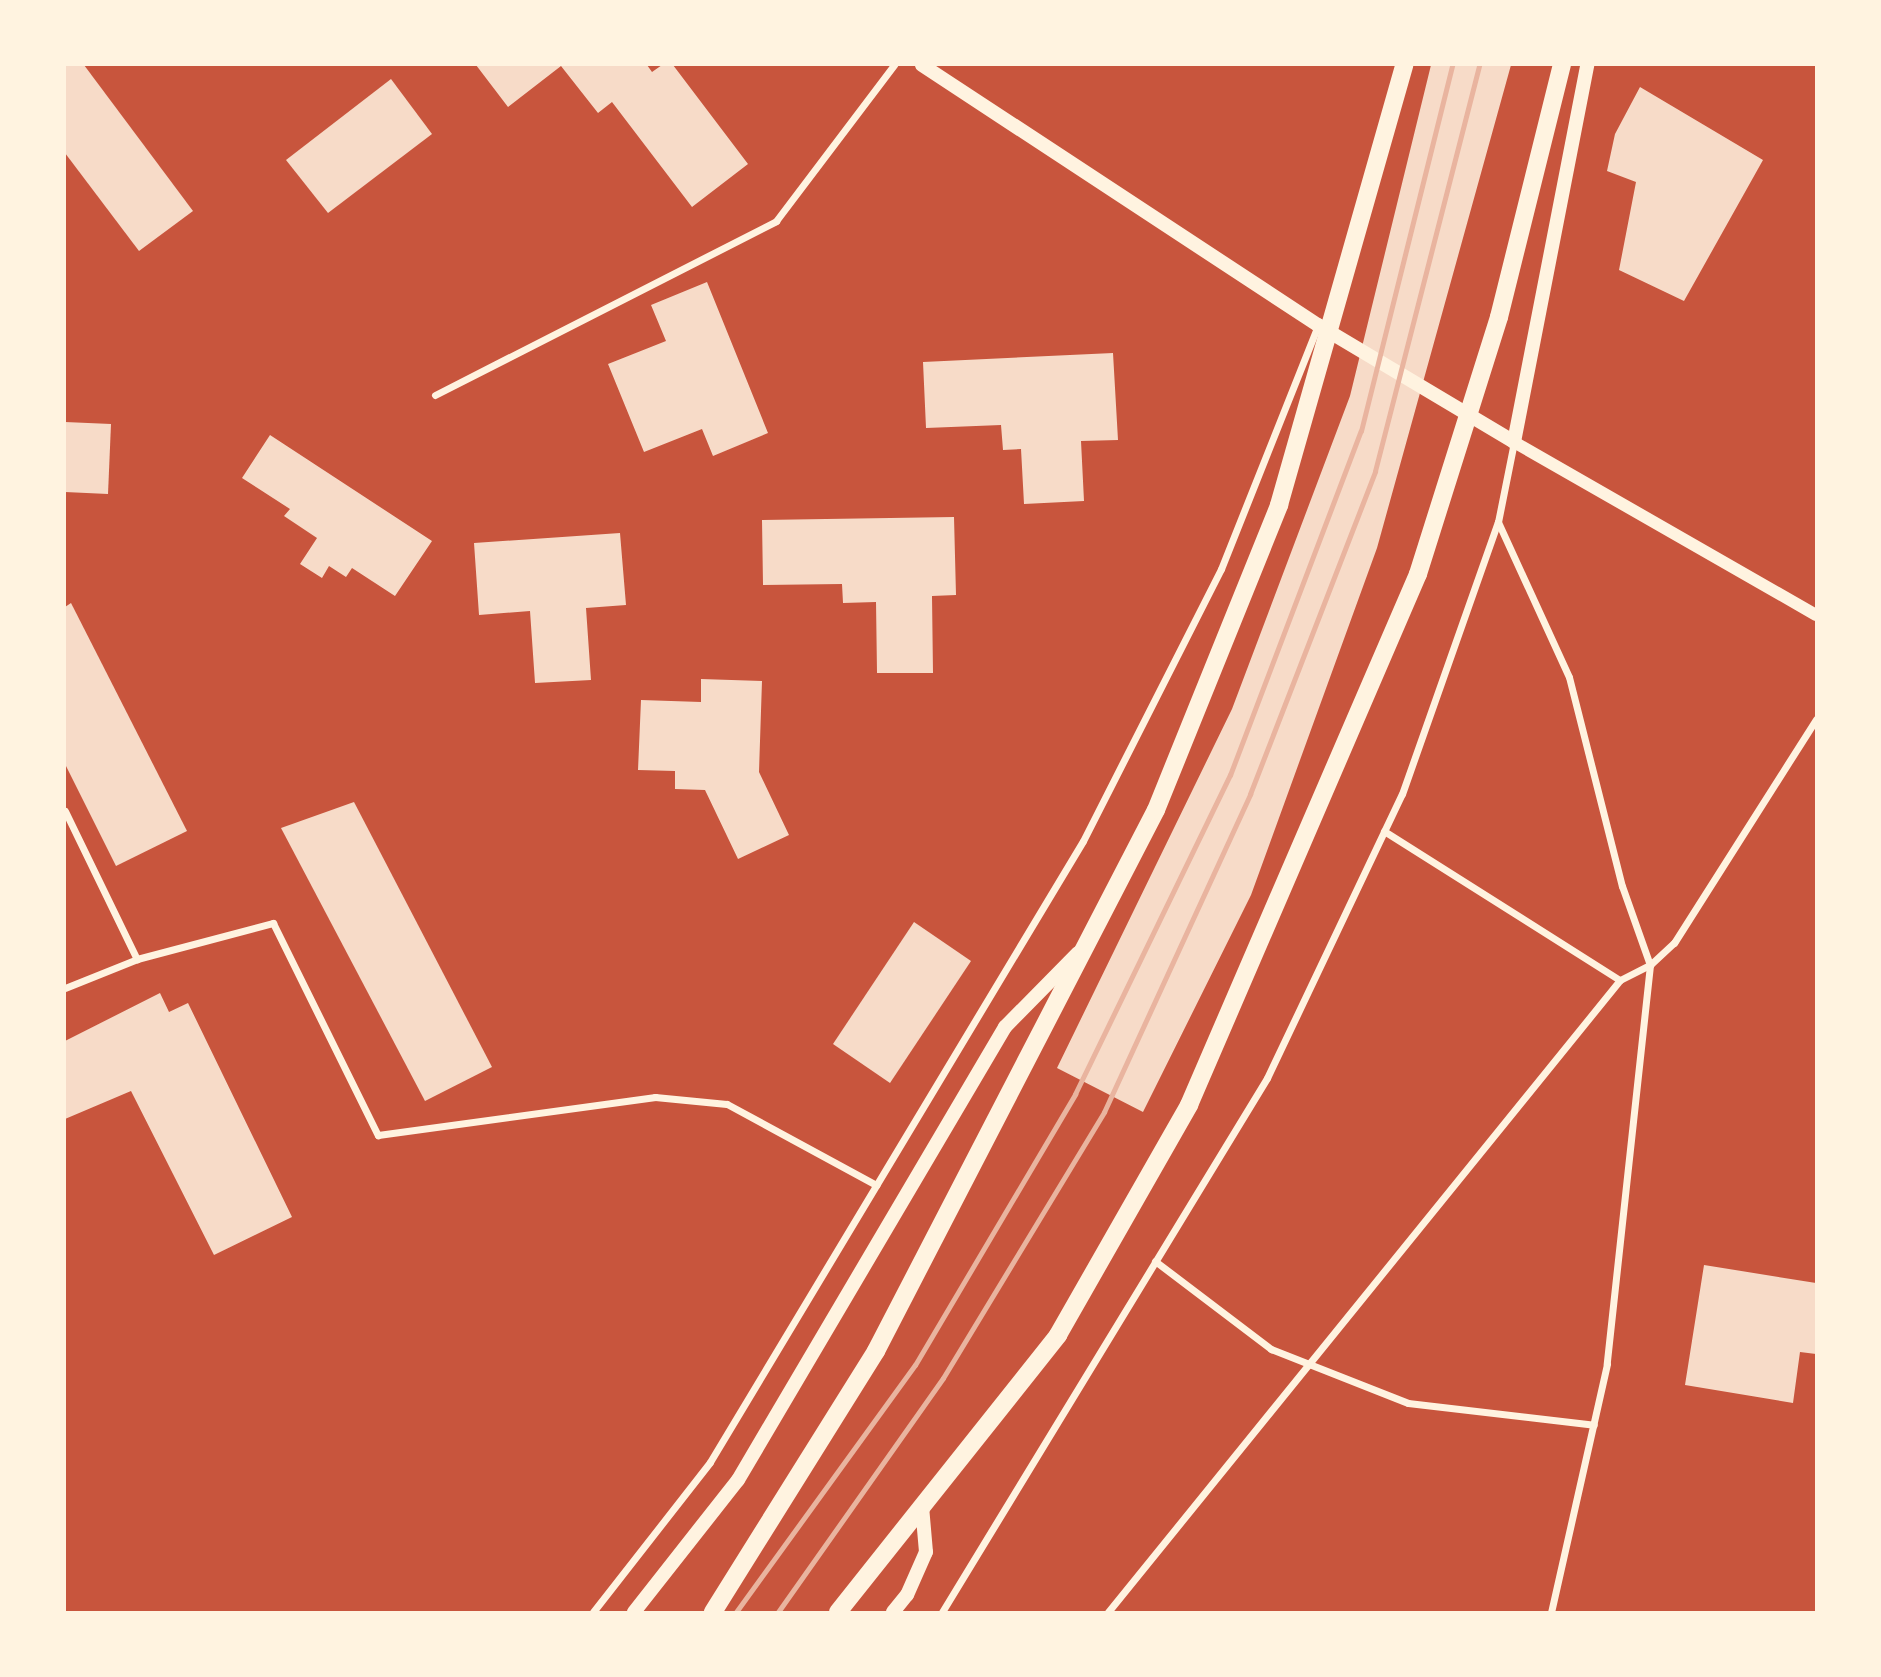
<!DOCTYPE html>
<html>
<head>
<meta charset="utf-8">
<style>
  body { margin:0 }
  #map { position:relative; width:1881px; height:1677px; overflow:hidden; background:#c8553d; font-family:Commissioner,sans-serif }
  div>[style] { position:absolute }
  .building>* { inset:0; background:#f7dbc8 }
  .minor>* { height:7px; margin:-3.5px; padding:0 3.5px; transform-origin:3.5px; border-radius:3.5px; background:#fff3e0 }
  .tertiary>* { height:12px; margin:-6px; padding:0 6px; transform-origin:6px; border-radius:6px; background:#fff3e0 }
  .secondary>* { height:14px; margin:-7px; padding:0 7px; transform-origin:7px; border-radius:7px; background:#fff3e0 }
  .primary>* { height:18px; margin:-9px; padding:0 9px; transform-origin:9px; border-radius:9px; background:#fff3e0 }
  .rail>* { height:5px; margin:-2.5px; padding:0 2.5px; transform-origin:2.5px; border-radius:2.5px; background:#e9b49f }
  span { translate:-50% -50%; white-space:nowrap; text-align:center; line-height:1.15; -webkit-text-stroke:7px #fff3e0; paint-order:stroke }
  .frame { position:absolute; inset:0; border:66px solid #fff3e0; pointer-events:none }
</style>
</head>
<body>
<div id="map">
  <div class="building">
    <div style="clip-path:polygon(65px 65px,84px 65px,193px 211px,139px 251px,65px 153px)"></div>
    <div style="clip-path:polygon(476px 65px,647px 65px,652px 72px,662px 65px,673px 65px,748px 164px,692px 207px,612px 102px,598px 113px,561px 66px,508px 107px)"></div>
    <div style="clip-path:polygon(1431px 65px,1511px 65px,1377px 548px,1251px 895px,1143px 1112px,1057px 1068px,1232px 709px,1350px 396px)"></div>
    <div style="clip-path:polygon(391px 79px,432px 134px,328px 213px,286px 160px)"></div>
    <div style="clip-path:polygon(1640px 87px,1763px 160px,1684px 301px,1619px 270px,1636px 182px,1607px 171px,1615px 134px)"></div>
    <div style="clip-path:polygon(707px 282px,768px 433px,713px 456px,702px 429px,644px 452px,608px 364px,666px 341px,651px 305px)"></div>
    <div style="clip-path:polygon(1113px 353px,1118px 440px,1081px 441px,1084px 501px,1024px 504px,1021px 449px,1003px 450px,1001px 425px,926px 428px,923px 362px)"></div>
    <div style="clip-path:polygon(65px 422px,111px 424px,108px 494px,65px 492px)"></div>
    <div style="clip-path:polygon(270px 435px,432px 541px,395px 596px,352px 568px,346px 577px,329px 566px,322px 578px,300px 564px,317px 538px,284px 516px,290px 509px,242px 478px)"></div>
    <div style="clip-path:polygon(954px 517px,956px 595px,932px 596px,933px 673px,877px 673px,876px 602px,843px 603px,842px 584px,763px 585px,762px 520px)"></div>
    <div style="clip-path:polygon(620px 533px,626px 605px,586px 608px,591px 680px,535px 683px,530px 611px,479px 615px,474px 543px)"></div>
    <div style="clip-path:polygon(71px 603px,187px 831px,116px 866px,65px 764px,65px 607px)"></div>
    <div style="clip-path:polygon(701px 679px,762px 681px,759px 772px,789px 835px,738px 859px,705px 790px,675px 789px,675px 771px,638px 770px,641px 700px,701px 702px)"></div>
    <div style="clip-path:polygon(354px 802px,492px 1067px,425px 1101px,281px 828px)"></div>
    <div style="clip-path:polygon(914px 922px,971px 961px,890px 1083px,833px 1044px)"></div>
    <div style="clip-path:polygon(160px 993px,169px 1012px,188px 1003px,292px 1217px,214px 1255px,131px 1091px,65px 1119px,65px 1041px)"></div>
    <div style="clip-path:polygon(1704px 1265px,1816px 1283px,1816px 1354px,1800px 1352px,1793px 1403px,1685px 1385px)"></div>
  </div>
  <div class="minor">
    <div style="left:435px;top:395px;width:383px;rotate:-27deg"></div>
    <div style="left:776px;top:221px;width:196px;rotate:-52.9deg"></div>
    <div style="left:1498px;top:522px;width:170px;rotate:65.4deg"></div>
    <div style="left:1569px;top:677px;width:216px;rotate:75.8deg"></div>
    <div style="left:1622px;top:886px;width:84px;rotate:70.5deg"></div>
    <div style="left:1650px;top:965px;width:401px;rotate:96.2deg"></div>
    <div style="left:1607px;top:1364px;width:254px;rotate:102.7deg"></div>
    <div style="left:65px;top:811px;width:165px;rotate:64.1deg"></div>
    <div style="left:137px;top:959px;width:141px;rotate:-14.8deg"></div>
    <div style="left:273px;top:923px;width:237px;rotate:63.7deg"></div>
    <div style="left:378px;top:1135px;width:280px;rotate:-7.8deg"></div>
    <div style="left:655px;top:1097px;width:72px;rotate:5.6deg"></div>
    <div style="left:727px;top:1104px;width:170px;rotate:28.5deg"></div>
    <div style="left:1384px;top:831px;width:279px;rotate:32.3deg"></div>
    <div style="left:65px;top:988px;width:78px;rotate:-21.9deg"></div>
    <div style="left:1155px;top:1261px;width:146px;rotate:37.2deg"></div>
    <div style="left:1271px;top:1349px;width:147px;rotate:21.5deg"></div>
    <div style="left:1408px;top:1403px;width:187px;rotate:6.7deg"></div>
    <div style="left:593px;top:1612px;width:190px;rotate:-52deg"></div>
    <div style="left:710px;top:1462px;width:724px;rotate:-59.01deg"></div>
    <div style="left:1083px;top:841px;width:305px;rotate:-63.1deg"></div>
    <div style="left:1221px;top:569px;width:263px;rotate:-68.3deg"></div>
    <div style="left:942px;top:1612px;width:625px;rotate:-58.67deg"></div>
    <div style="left:1267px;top:1078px;width:314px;rotate:-64.6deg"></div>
    <div style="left:1402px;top:794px;width:288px;rotate:-70.6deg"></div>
    <div style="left:1498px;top:522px;width:82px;rotate:-78.7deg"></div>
    <div style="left:1108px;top:1612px;width:813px;rotate:-50.99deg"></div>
    <div style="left:1620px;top:980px;width:34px;rotate:-27deg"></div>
    <div style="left:1650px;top:965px;width:33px;rotate:-43deg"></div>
    <div style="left:1674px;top:943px;width:265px;rotate:-57.6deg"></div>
  </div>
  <div class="tertiary">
    <div style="left:1514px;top:442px;width:348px;rotate:29.8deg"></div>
  </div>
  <div class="secondary">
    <div style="left:922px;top:65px;width:474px;rotate:33.3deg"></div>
    <div style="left:1318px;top:325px;width:228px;rotate:30.8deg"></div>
    <div style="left:1514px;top:442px;width:384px;rotate:-79deg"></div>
    <div style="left:634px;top:1612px;width:168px;rotate:-51.8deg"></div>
    <div style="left:738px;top:1480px;width:526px;rotate:-59.48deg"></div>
    <div style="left:1005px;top:1027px;width:104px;rotate:-45.4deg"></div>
    <div style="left:893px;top:1612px;width:22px;rotate:-51deg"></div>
    <div style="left:907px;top:1595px;width:47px;rotate:-66.2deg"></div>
    <div style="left:926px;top:1552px;width:46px;rotate:-95deg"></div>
  </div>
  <div class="primary">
    <div style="left:713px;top:1612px;width:308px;rotate:-58deg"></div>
    <div style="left:876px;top:1351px;width:609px;rotate:-62.64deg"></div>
    <div style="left:1156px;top:810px;width:329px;rotate:-68deg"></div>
    <div style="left:1279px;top:505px;width:457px;rotate:-74.1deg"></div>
    <div style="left:838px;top:1612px;width:354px;rotate:-51.5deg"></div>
    <div style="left:1058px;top:1335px;width:265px;rotate:-60.3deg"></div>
    <div style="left:1189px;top:1105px;width:578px;rotate:-66.67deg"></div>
    <div style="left:1418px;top:574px;width:269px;rotate:-72.5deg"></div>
    <div style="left:1499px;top:317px;width:260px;rotate:-76deg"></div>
  </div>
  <div class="rail">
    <div style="left:736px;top:1612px;width:305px;rotate:-54.1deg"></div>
    <div style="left:915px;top:1365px;width:315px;rotate:-59.4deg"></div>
    <div style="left:1075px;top:1094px;width:355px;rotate:-64.1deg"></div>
    <div style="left:1230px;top:775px;width:368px;rotate:-69.2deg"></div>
    <div style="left:1361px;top:431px;width:377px;rotate:-76deg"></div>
    <div style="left:778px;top:1612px;width:286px;rotate:-54.8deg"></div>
    <div style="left:943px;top:1378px;width:311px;rotate:-58.8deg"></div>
    <div style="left:1104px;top:1112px;width:350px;rotate:-65.3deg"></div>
    <div style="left:1250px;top:794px;width:346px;rotate:-68.8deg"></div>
    <div style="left:1375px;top:471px;width:419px;rotate:-75.6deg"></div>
  </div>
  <div class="frame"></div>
</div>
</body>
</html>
